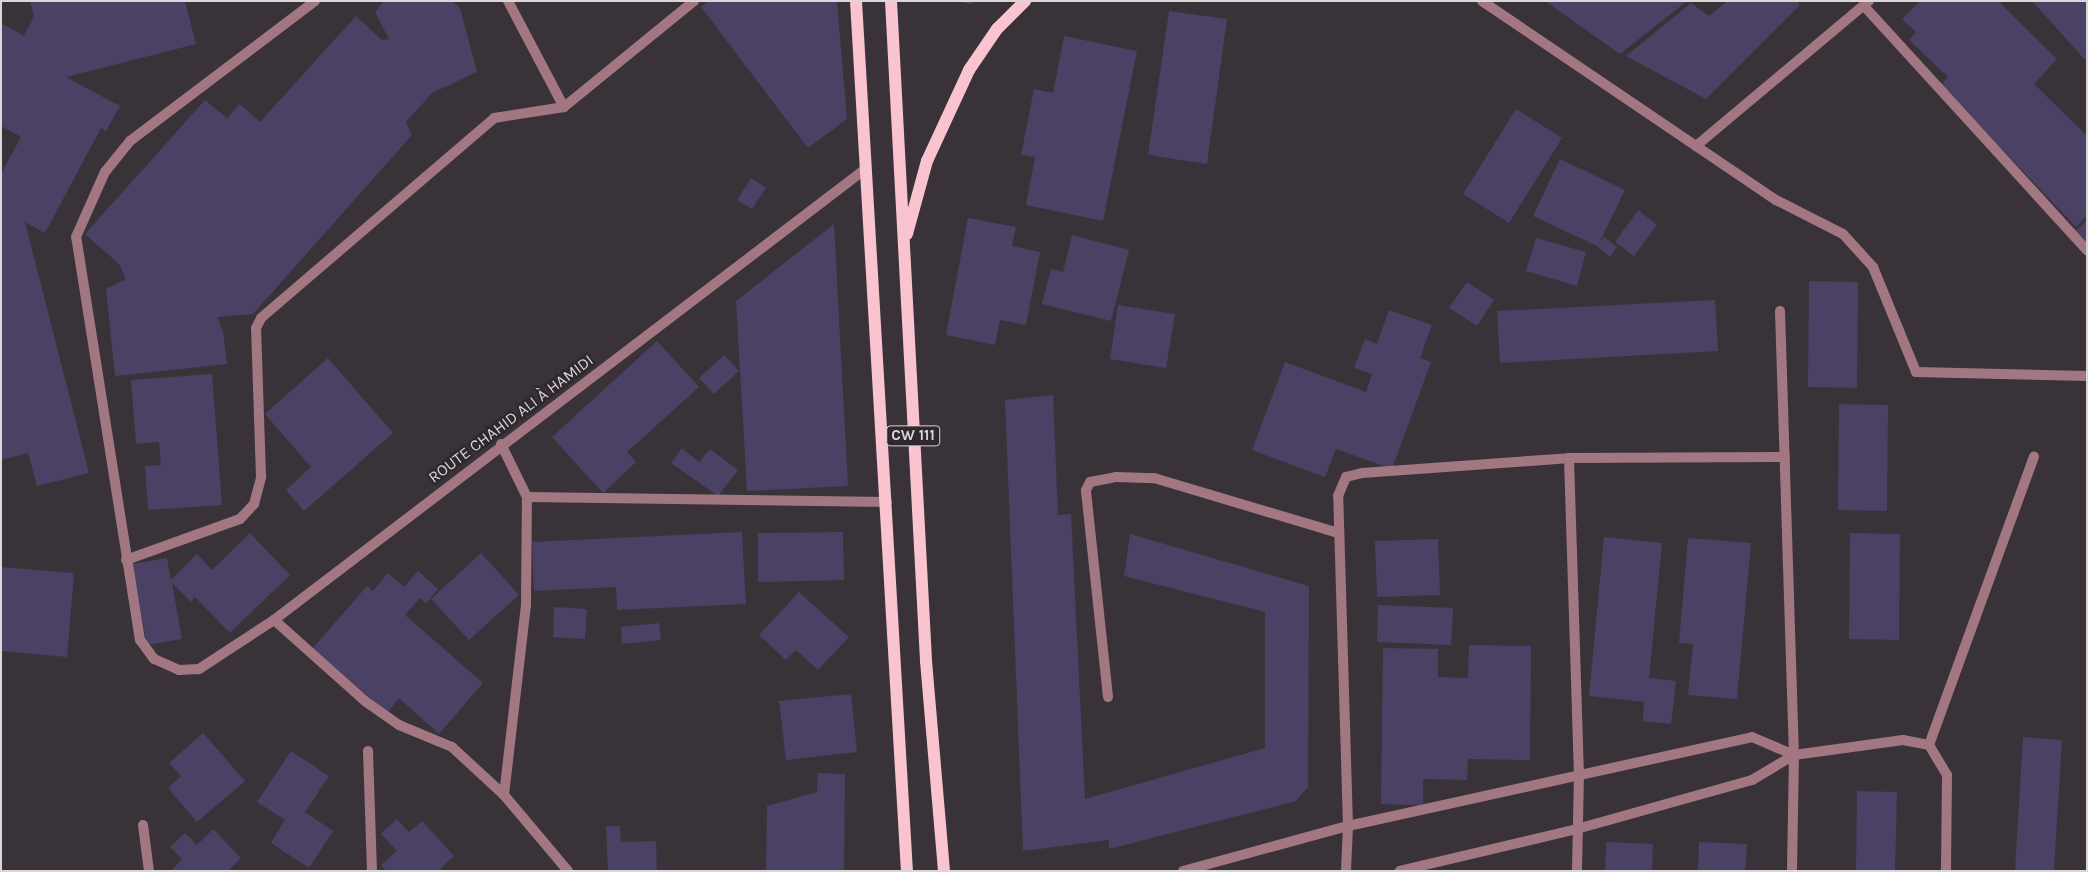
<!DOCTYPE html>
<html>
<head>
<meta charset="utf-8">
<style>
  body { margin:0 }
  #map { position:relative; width:2088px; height:872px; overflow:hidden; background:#3a3239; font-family:Karla,sans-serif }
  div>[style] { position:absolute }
  .building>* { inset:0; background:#4a4165 }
  .lane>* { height:10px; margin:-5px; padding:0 5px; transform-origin:5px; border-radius:5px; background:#a27781 }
  .street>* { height:10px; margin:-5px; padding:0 5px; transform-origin:5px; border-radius:5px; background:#a27781 }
  .primary>* { height:12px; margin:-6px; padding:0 6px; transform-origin:6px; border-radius:6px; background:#f9c4d0 }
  span { translate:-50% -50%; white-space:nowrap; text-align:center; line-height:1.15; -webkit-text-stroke:5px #30282f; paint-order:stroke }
  .shield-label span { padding:1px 4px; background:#30282f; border:1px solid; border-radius:4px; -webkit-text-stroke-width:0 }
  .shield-label { font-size:15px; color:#dbd6da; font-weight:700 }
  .street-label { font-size:16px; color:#dbd6da }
  .frame { position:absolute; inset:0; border:2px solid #dbd6da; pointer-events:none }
</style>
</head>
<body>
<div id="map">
  <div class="building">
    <div style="clip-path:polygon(30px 1px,185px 1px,196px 44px,66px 77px,120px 106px,106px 131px,101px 128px,45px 233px,25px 222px,89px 473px,37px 486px,28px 453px,1px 460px,1px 174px,21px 137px,1px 126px,1px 23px,24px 36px,34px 16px)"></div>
    <div style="clip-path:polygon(384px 1px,452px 1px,460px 8px,477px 72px,432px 93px,406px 122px,412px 135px,253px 314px,217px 317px,223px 331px,227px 364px,115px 376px,106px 289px,126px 279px,119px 264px,85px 234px,205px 100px,227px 118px,240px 104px,260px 122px,356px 16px,382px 40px,389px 39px,375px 12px)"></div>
    <div style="clip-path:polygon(708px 1px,837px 1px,847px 119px,808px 148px,701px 7px)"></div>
    <div style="clip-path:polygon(956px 1px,974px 1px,971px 4px)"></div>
    <div style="clip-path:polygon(1545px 1px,1687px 1px,1620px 54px)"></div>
    <div style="clip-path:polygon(1727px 1px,1797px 1px,1800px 5px,1706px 99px,1626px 56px,1691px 3px,1709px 16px)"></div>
    <div style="clip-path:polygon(1920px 1px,1998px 1px,2057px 59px,2034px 84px,2087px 136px,2087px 216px,2076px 227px,1941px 85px,1948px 77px,1909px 40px,1916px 32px,1902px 19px)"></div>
    <div style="clip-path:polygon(2032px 1px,2087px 1px,2087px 62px)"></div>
    <div style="clip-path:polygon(1169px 11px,1227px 19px,1207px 164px,1148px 155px)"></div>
    <div style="clip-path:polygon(1064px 36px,1137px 51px,1103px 221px,1026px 205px,1035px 157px,1021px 155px,1034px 89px,1053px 93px)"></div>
    <div style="clip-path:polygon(1516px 109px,1562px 138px,1509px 223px,1463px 194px)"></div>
    <div style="clip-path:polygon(1560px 159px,1625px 190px,1599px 243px,1604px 237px,1617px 247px,1610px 257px,1597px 246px,1533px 216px)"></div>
    <div style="clip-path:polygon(751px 178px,766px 188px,752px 209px,737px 200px)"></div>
    <div style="clip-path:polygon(1638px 210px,1657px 225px,1634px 256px,1615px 242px)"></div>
    <div style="clip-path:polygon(968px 218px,1016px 227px,1012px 246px,1040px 252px,1026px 325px,1000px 320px,995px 345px,946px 335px)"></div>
    <div style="clip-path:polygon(2087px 220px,2087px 242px,2076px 231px)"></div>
    <div style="clip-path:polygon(834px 224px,848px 486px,747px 491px,736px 301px)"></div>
    <div style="clip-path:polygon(1072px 235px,1129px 250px,1111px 321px,1042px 304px,1051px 269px,1063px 272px)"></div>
    <div style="clip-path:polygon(1536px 238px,1586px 252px,1577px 286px,1526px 271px)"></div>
    <div style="clip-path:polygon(1809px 281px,1858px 282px,1857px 388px,1808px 387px)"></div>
    <div style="clip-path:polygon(1467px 282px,1494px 300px,1477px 326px,1449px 308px)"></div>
    <div style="clip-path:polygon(1715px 300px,1718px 351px,1500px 363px,1497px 311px)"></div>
    <div style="clip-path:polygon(1118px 305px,1175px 314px,1166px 368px,1110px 359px)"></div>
    <div style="clip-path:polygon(1389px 310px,1432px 325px,1420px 358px,1431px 362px,1392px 469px,1336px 449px,1325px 477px,1252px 450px,1285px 362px,1366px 392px,1372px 374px,1354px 368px,1365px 339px,1377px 344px)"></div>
    <div style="clip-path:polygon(657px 341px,699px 387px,627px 452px,636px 462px,603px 493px,552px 437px)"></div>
    <div style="clip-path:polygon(724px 355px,739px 371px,714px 394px,699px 378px)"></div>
    <div style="clip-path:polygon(328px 358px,393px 433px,304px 511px,286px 490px,311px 467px,265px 414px)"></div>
    <div style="clip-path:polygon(212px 374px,222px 505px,148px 510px,145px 466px,161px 465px,159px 442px,136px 444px,131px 380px)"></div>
    <div style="clip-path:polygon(1053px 395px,1058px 515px,1071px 514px,1085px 799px,1265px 748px,1265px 612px,1124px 576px,1130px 534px,1309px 586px,1308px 787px,1296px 801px,1109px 849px,1109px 840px,1023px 851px,1005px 400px)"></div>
    <div style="clip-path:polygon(1839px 404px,1888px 405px,1887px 511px,1838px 510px)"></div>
    <div style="clip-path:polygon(682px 448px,699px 462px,710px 449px,738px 470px,718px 496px,671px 463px)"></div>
    <div style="clip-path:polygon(742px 532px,746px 604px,617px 610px,616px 587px,534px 591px,532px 542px)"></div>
    <div style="clip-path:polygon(843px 532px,844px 580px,758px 582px,758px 533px)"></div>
    <div style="clip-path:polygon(250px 533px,290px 575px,230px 633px,195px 597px,191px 602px,172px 583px,182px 639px,147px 645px,132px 564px,167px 558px,171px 580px,197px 554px,212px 570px)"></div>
    <div style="clip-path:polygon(1850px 533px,1900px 534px,1899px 640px,1849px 639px)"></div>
    <div style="clip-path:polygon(1604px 537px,1662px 543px,1649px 678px,1676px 681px,1671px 724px,1643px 721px,1644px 702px,1589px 696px)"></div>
    <div style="clip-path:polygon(1688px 538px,1751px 543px,1737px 699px,1688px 695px,1693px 644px,1679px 643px)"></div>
    <div style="clip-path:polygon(1438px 539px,1440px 595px,1377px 597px,1375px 541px)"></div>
    <div style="clip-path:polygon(481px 553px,519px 595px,469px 640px,431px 599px)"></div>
    <div style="clip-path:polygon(1px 567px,74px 573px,67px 657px,1px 651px)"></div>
    <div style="clip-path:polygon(418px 571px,438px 589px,426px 603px,420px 598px,405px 615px,483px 683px,439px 734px,399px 698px,387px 713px,313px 648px,367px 586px,373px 591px,388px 573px,404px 587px)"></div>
    <div style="clip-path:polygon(799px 592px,849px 637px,818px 670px,796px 650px,786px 660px,759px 635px)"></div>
    <div style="clip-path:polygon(1378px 605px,1453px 608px,1451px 645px,1377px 642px)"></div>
    <div style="clip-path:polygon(554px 607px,587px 609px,585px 639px,553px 637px)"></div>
    <div style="clip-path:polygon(659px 623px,661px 640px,622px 644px,621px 627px)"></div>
    <div style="clip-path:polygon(1469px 645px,1531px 646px,1530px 760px,1468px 759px,1467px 780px,1423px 779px,1423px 805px,1381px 804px,1383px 648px,1438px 649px,1438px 677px,1468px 678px)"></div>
    <div style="clip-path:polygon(851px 694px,857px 752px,786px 760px,779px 701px)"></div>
    <div style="clip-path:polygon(203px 733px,245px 781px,197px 822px,168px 788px,181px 776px,169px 763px)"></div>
    <div style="clip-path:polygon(2023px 737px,2062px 740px,2054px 871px,2015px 871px)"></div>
    <div style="clip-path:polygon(291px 751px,329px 776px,305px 812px,333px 831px,309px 868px,271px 843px,285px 820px,257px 802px)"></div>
    <div style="clip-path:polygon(818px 773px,845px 774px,844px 871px,766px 871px,767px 806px,817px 792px)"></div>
    <div style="clip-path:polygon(1857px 791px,1897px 792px,1895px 871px,1856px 871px)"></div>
    <div style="clip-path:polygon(397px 819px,409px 832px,422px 821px,454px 856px,438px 871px,386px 871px,381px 865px,397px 851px,381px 834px)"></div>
    <div style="clip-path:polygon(606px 826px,620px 826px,621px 842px,656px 841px,657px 871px,608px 871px)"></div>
    <div style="clip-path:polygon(213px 829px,241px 858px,228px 871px,171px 871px,182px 859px,170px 847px,185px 833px,197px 845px)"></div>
    <div style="clip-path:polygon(1606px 842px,1653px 844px,1652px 871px,1605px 871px)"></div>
    <div style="clip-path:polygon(1699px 842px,1747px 844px,1745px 871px,1698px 871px)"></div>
  </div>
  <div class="lane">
    <div style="left:1929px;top:745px;width:307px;rotate:-70deg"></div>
  </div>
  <div class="street">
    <div style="left:508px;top:1px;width:120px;rotate:62.2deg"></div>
    <div style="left:1482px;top:1px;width:355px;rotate:34.1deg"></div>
    <div style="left:1776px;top:200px;width:75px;rotate:26.9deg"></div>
    <div style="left:1843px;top:234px;width:45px;rotate:47.7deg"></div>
    <div style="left:1873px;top:267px;width:113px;rotate:67.7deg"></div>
    <div style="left:1916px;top:372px;width:171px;rotate:1.3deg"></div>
    <div style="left:1864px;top:6px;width:331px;rotate:47.6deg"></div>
    <div style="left:1696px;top:146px;width:226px;rotate:-40deg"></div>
    <div style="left:1780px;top:311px;width:444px;rotate:88.2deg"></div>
    <div style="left:1794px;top:755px;width:116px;rotate:91deg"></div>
    <div style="left:501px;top:444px;width:59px;rotate:63.9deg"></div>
    <div style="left:527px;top:497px;width:360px;rotate:0.8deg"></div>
    <div style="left:1569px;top:458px;width:316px;rotate:88.2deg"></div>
    <div style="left:1579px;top:774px;width:97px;rotate:91.2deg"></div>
    <div style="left:126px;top:560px;width:121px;rotate:-19.8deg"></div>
    <div style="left:240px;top:519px;width:21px;rotate:-47deg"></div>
    <div style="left:254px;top:504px;width:28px;rotate:-75deg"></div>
    <div style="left:261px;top:477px;width:149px;rotate:-91.9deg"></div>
    <div style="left:256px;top:328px;width:11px;rotate:-63deg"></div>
    <div style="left:261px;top:318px;width:307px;rotate:-40.6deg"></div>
    <div style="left:494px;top:118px;width:71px;rotate:-8.9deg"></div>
    <div style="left:564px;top:107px;width:168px;rotate:-39.2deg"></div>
    <div style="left:274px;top:620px;width:90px;rotate:146.8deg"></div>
    <div style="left:199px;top:669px;width:20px;rotate:177deg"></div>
    <div style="left:179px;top:670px;width:27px;rotate:-156deg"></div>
    <div style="left:154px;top:659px;width:24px;rotate:-126deg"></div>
    <div style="left:140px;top:640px;width:408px;rotate:-99deg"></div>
    <div style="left:76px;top:237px;width:71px;rotate:-66deg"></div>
    <div style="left:105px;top:172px;width:40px;rotate:-51deg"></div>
    <div style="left:130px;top:141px;width:232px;rotate:-37.1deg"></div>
    <div style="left:1108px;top:697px;width:208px;rotate:-96.1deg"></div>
    <div style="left:1086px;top:490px;width:9px;rotate:-63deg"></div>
    <div style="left:1090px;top:482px;width:26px;rotate:-11deg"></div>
    <div style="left:1116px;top:477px;width:38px;rotate:2deg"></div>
    <div style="left:1154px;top:478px;width:193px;rotate:16.6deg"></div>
    <div style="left:368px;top:751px;width:120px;rotate:88.1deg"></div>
    <div style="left:1794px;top:755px;width:110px;rotate:-7.8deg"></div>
    <div style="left:1903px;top:740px;width:26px;rotate:11deg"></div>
    <div style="left:1929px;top:745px;width:35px;rotate:59deg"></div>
    <div style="left:1947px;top:775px;width:96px;rotate:90.6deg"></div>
    <div style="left:504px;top:795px;width:192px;rotate:-83.4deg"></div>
    <div style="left:526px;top:604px;width:107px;rotate:-89.5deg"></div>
    <div style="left:143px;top:825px;width:46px;rotate:82.6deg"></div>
    <div style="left:568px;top:871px;width:99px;rotate:-130.1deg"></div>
    <div style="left:504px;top:795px;width:71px;rotate:-137.3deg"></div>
    <div style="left:452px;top:747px;width:57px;rotate:-157.5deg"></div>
    <div style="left:399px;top:725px;width:42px;rotate:-144.8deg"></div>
    <div style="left:365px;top:701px;width:122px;rotate:-138.3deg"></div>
    <div style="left:274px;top:620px;width:742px;rotate:-37.33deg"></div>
    <div style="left:1183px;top:871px;width:171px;rotate:-15.3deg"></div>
    <div style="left:1348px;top:826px;width:414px;rotate:-12.4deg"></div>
    <div style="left:1752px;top:737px;width:46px;rotate:23.2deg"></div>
    <div style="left:1794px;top:755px;width:49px;rotate:149.2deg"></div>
    <div style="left:1752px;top:780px;width:182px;rotate:164.4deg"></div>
    <div style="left:1577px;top:829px;width:182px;rotate:166.7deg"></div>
    <div style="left:1346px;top:871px;width:45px;rotate:-87.5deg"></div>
    <div style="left:1348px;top:826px;width:330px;rotate:-91.7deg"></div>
    <div style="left:1338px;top:496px;width:21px;rotate:-67deg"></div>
    <div style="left:1346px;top:477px;width:16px;rotate:-14deg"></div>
    <div style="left:1362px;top:473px;width:208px;rotate:-4.1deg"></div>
    <div style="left:1569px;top:458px;width:216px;rotate:-0.3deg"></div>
  </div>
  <div class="primary">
    <div style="left:856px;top:1px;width:871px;rotate:86.65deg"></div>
    <div style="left:891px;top:1px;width:661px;rotate:86.96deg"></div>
    <div style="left:926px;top:661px;width:211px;rotate:85.1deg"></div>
    <div style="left:907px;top:234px;width:76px;rotate:-74.7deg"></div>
    <div style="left:927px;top:161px;width:100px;rotate:-65.2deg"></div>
    <div style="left:969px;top:70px;width:50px;rotate:-55.7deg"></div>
    <div style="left:997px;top:29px;width:40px;rotate:-45deg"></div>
  </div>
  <div class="shield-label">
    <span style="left:913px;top:436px">CW 111</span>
  </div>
  <div class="street-label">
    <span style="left:511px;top:419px;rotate:-37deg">ROUTE CHAHID ALI À HAMIDI</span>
  </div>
  <div class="frame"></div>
</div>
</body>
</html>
